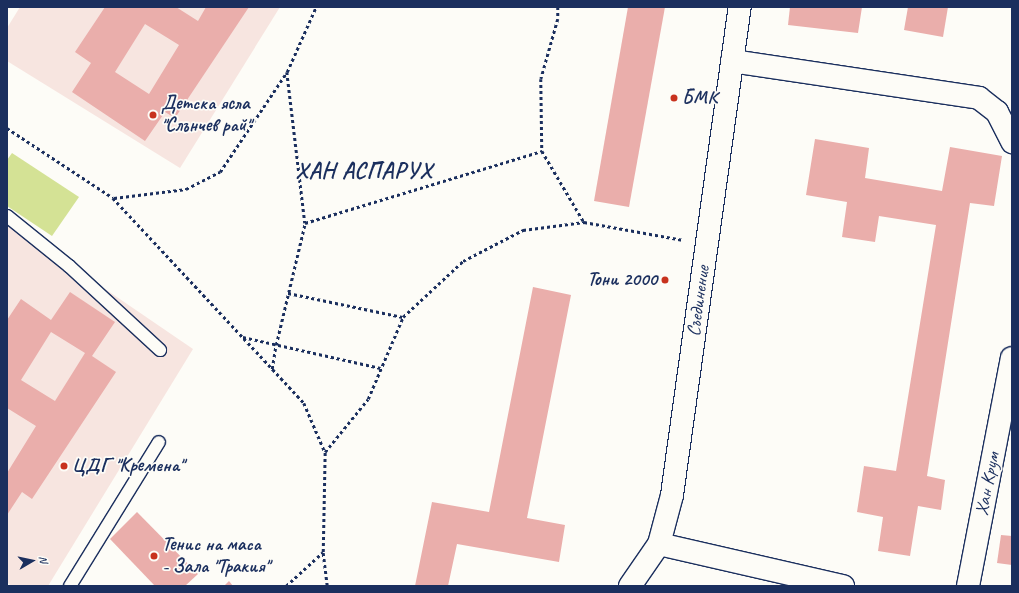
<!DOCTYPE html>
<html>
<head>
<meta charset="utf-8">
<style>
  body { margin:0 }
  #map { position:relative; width:1019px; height:593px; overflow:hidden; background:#fdfcf7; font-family:Caveat,sans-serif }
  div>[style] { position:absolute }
  .built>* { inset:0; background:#f7e5e0 }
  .green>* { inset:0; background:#d4e295 }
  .building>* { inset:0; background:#eaaeab }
  .path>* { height:2.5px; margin-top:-1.25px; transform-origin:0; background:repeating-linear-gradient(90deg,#1b2f5e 0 3px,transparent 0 6px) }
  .roads { filter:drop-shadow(1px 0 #1b2f5e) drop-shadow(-1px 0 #1b2f5e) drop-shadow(0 1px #1b2f5e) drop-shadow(0 -1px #1b2f5e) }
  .service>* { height:12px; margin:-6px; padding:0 6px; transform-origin:6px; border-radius:6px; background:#fdfcf7 }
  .minor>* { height:22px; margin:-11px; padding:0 11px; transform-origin:11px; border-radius:11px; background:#fdfcf7 }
  .tertiary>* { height:22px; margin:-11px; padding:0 11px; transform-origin:11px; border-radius:11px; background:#fdfcf7 }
  .dots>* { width:11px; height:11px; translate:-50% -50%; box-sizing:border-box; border:2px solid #fdfcf7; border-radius:50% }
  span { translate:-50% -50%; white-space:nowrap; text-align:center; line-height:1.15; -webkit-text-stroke:3.5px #fdfcf7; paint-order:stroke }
  .poi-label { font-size:19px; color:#1b2f5e; font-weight:700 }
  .left { translate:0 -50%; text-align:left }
  .right { translate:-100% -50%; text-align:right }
  .street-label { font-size:19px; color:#1b2f5e }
  .district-label { font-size:23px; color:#1b2f5e; font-weight:700; letter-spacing:1px }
  .frame { position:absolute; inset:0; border:8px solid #1b2f5e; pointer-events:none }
  .north { position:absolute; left:12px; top:541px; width:40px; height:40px; -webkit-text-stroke:3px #fdfcf7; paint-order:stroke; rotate:81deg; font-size:11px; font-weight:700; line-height:16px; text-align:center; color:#1b2f5e }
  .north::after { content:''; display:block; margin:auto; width:14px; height:18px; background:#1b2f5e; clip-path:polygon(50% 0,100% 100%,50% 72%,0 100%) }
</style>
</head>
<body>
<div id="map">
  <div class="built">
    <div style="clip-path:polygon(20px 7px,280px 7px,180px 168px,7px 61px,7px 28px)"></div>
    <div style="clip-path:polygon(7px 222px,193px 349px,48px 586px,11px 586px,7px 582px)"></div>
  </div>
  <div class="green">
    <div style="clip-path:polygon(12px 153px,79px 197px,52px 236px,7px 206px,7px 160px)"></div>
  </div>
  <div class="building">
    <div style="clip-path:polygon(evenodd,105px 7px,176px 7px,198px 21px,206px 7px,249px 7px,175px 118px,165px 112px,145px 141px,72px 92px,91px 63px,75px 52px,105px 7px,145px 24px,179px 45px,149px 94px,115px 72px,145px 24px)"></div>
    <div style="clip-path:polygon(628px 7px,665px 7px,629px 207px,594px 201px)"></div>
    <div style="clip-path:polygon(790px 7px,862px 7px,858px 33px,788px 25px)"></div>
    <div style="clip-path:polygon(908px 7px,948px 7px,943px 37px,904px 30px)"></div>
    <div style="clip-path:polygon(815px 139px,869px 148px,865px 178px,942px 191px,950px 147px,1002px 156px,994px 206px,970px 203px,927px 476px,945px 480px,941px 510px,918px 506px,910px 556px,878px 551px,883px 517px,857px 512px,864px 466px,896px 471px,936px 225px,879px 216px,875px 242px,842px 237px,847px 202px,806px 195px)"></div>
    <div style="clip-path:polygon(533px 287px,571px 295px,527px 518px,565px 525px,559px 562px,457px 544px,448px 586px,415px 586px,432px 502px,489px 512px)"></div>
    <div style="clip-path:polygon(evenodd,70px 292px,115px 322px,92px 356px,116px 372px,32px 499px,22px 492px,7px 515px,7px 473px,36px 426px,7px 408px,7px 320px,21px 299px,51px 320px,70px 292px,51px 332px,85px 353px,55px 401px,21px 380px,51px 332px)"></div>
    <div style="clip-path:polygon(137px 512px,198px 574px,185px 586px,155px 586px,110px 539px)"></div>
    <div style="clip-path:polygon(1001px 535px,1012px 536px,1012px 565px,997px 563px)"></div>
    <div style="clip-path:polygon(229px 581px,233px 586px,224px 586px)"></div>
  </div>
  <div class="path">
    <div style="left:558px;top:7px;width:12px;rotate:90deg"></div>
    <div style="left:558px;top:19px;width:62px;rotate:105.8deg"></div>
    <div style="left:541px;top:79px;width:72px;rotate:89.2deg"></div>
    <div style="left:542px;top:151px;width:82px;rotate:59.4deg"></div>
    <div style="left:287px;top:72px;width:152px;rotate:83.2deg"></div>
    <div style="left:7px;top:128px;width:127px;rotate:33.4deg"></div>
    <div style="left:113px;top:198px;width:280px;rotate:47deg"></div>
    <div style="left:304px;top:403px;width:53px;rotate:66.8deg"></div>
    <div style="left:114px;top:198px;width:73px;rotate:-7.1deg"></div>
    <div style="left:186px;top:189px;width:38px;rotate:-27deg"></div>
    <div style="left:220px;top:172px;width:120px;rotate:-56.2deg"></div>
    <div style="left:287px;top:72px;width:71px;rotate:-66deg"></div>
    <div style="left:288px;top:293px;width:117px;rotate:11.8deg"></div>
    <div style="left:243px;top:337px;width:141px;rotate:12.7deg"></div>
    <div style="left:272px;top:369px;width:24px;rotate:-81deg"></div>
    <div style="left:276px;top:345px;width:125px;rotate:-76.6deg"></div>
    <div style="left:305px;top:223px;width:248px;rotate:-16.9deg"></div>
    <div style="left:286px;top:586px;width:50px;rotate:-42.6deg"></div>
    <div style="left:327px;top:586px;width:34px;rotate:-97deg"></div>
    <div style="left:323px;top:552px;width:100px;rotate:-88.9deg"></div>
    <div style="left:325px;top:452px;width:68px;rotate:-50.9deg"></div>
    <div style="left:368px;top:399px;width:89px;rotate:-66.9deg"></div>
    <div style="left:403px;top:317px;width:82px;rotate:-43deg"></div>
    <div style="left:463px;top:261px;width:68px;rotate:-27.3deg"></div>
    <div style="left:523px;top:230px;width:62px;rotate:-7.5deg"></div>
    <div style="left:584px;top:222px;width:101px;rotate:10.3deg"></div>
  </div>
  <div class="roads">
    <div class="service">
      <div style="left:7px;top:216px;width:80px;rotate:38.9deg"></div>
      <div style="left:69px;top:266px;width:124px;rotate:42.7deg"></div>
      <div style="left:70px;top:586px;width:169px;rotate:-58.3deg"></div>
    </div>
    <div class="minor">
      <div style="left:732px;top:61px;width:250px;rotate:8.5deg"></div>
      <div style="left:979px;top:98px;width:23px;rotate:38deg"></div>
      <div style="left:997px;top:112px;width:34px;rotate:63deg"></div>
      <div style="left:659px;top:544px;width:189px;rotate:12.9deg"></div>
      <div style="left:968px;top:586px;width:232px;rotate:-79.1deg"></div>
    </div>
    <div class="tertiary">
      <div style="left:630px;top:586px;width:51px;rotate:-55.4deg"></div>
      <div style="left:659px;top:544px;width:51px;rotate:-75.1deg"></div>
      <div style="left:672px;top:495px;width:493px;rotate:-82.1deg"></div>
    </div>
  </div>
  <div class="dots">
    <div style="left:674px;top:98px;background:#c8321e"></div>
    <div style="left:153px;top:115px;background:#c8321e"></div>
    <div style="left:665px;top:280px;background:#c8321e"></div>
    <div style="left:64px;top:466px;background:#c8321e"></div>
    <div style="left:154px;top:556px;background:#c8321e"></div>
  </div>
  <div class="poi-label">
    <span class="left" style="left:682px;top:98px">БМК</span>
    <span class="left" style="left:161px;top:115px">Детска ясла<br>"Слънчев рай"</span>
    <span class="right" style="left:657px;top:280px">Тони 2000</span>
    <span class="left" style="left:72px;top:466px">ЦДГ "Кремена"</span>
    <span class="left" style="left:162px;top:556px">Тенис на маса<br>- Зала "Тракия"</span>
  </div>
  <div class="street-label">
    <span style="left:699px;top:301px;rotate:-82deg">Съединение</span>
    <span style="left:988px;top:484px;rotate:-79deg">Хан Крум</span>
  </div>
  <div class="district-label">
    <span style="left:364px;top:171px">ХАН АСПАРУХ</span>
  </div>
  <div class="frame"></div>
  <div class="north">N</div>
</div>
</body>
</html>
